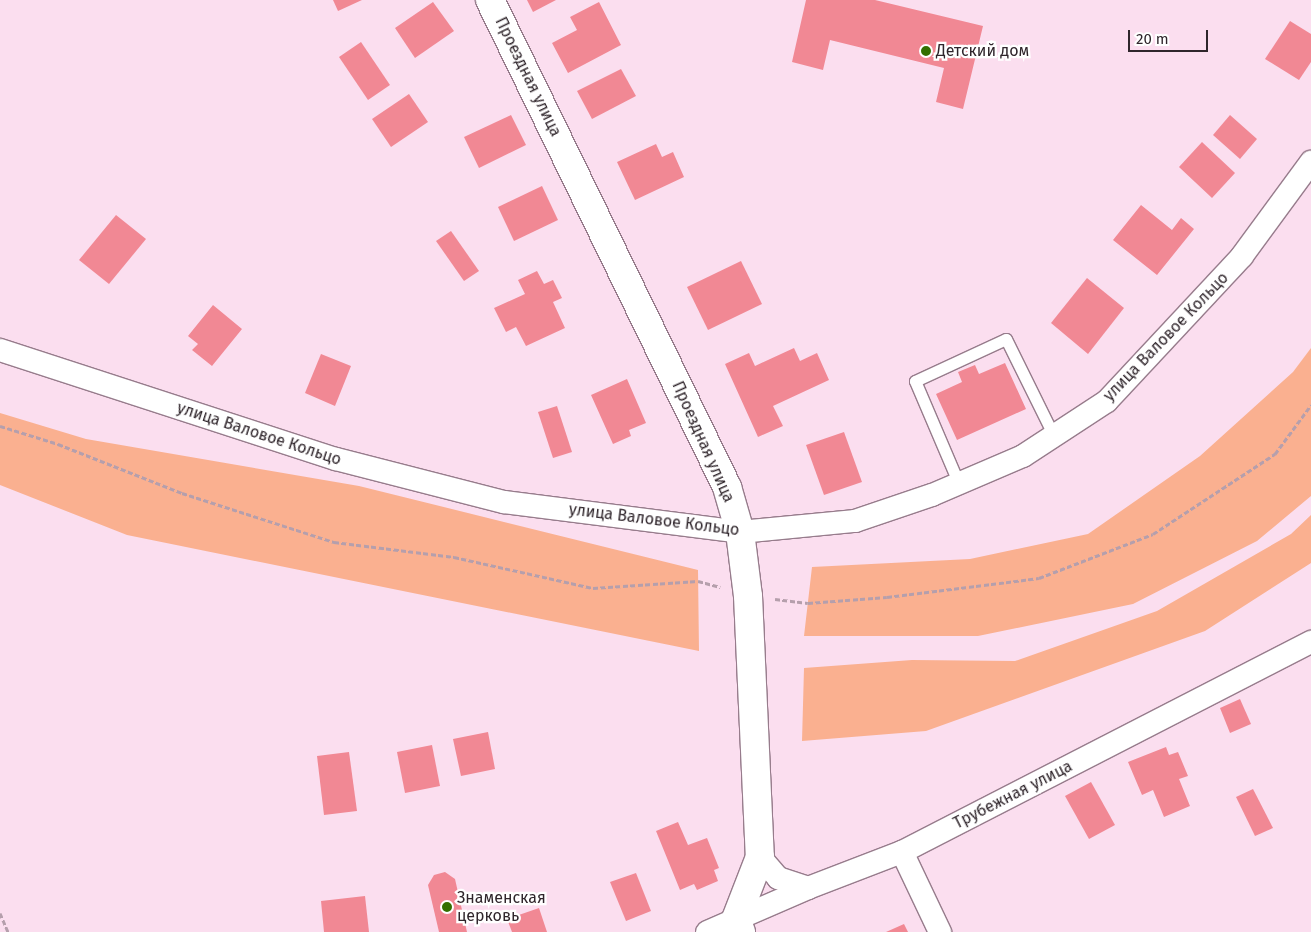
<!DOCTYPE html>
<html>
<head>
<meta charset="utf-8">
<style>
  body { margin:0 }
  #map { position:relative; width:1311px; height:932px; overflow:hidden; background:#fbdeef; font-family:"Fira Sans",sans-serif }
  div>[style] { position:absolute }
  .green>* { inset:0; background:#fab090 }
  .building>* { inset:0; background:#f18894 }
  .path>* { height:3px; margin-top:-1.5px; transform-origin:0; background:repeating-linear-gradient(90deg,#b59fac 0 5px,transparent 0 7.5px) }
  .roads { filter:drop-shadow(1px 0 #977c8c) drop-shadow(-1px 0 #977c8c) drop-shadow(0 1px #977c8c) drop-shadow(0 -1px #977c8c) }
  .lane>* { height:11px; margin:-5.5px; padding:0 5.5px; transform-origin:5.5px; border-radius:5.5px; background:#fff }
  .street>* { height:22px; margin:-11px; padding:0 11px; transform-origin:11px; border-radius:11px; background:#fff }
  .secondary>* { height:28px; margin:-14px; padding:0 14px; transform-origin:14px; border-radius:14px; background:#fff }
  .dots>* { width:14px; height:14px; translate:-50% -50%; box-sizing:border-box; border:2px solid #fff; border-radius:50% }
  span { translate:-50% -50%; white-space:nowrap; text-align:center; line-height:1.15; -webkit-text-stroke:4.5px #fff; paint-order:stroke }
  .poi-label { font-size:16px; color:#2f252b }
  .left { translate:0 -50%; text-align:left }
  .street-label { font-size:16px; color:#2f252b }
  .scale { position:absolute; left:1128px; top:30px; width:80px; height:22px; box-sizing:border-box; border:2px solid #2f252b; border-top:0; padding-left:6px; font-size:15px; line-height:18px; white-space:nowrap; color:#2f252b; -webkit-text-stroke:4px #fff; paint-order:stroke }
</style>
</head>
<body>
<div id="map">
  <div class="green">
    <div style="clip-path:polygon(1311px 348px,1311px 496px,1257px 541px,1133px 604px,978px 636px,804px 636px,812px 567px,970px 559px,1088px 534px,1200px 456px,1293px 372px)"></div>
    <div style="clip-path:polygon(0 413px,86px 439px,359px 486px,698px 570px,699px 651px,127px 535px,0 485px)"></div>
    <div style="clip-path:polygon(1311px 515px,1311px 563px,1205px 631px,926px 731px,802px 741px,804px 668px,912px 660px,1015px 661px,1157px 611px,1291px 534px)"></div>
  </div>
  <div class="building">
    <div style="clip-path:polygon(333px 0,362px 0,338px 11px)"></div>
    <div style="clip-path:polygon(527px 0,556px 0,533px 12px)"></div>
    <div style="clip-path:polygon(806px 0,875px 0,983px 26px,963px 109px,936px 102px,944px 68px,830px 40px,823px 70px,792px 62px)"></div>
    <div style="clip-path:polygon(433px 2px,454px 31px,415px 58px,395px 28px)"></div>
    <div style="clip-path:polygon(599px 2px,621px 45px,568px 73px,552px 43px,577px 30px,570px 17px)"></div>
    <div style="clip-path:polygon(1290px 21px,1311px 34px,1311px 62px,1299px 80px,1265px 59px)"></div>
    <div style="clip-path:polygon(361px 42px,390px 85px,368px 100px,339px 57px)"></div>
    <div style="clip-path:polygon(621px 69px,636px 96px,592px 119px,577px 91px)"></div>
    <div style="clip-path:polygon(409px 94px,428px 122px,391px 147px,372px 119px)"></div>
    <div style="clip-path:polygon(511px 115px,526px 145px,479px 168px,464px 137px)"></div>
    <div style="clip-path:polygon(1230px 115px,1257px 139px,1240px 159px,1213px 135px)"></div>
    <div style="clip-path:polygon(1202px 142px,1235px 173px,1212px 198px,1179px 167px)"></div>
    <div style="clip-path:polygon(656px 144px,662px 157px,673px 152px,684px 177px,635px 200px,617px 162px)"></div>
    <div style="clip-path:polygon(542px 186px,558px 220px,514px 241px,498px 207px)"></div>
    <div style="clip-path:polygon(1141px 205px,1172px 230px,1181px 218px,1194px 229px,1157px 275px,1113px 240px)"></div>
    <div style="clip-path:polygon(116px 215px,146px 239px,109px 284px,79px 260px)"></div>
    <div style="clip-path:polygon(451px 231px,479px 271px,464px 281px,436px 241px)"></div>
    <div style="clip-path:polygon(741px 261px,762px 304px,708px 330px,687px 287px)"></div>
    <div style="clip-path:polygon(537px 271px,544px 284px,553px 280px,562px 298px,553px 302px,565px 328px,526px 346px,516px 327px,506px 332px,494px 308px,525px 294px,518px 280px)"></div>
    <div style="clip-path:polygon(1087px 278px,1124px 308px,1088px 354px,1051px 323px)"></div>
    <div style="clip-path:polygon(213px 305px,242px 329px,212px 366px,192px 350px,198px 344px,188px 336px)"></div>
    <div style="clip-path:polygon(794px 348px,800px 361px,817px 353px,829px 380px,773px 406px,783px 426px,758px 437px,725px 364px,749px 353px,755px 366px)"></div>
    <div style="clip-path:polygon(321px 354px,351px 366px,335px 406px,305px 393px)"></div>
    <div style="clip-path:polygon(1005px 363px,1026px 409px,957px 440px,936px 394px,962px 382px,958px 372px,975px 365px,979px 374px)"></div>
    <div style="clip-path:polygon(627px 379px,646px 423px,629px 430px,631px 436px,613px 444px,591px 395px)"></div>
    <div style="clip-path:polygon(557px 406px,572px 452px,553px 458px,538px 412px)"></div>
    <div style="clip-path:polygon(844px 432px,862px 482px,824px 495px,806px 445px)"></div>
    <div style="clip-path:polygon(1240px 699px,1251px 724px,1230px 733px,1220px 708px)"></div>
    <div style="clip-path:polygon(488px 732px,495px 769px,461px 776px,453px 739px)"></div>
    <div style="clip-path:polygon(432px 745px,440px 786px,405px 793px,397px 752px)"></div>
    <div style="clip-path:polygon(1166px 747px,1169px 755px,1178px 752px,1188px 776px,1179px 779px,1190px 806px,1164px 817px,1153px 790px,1142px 795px,1128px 762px)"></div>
    <div style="clip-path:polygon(349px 752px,357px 811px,324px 815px,317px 756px)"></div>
    <div style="clip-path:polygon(1091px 782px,1115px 825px,1089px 839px,1065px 796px)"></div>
    <div style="clip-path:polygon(1253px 789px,1273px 828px,1255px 836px,1236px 797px)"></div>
    <div style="clip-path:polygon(678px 822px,688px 845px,707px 838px,719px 868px,714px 870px,718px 881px,697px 890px,694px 884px,680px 890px,656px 831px)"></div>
    <div style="clip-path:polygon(445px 872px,455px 879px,467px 932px,439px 932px,428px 885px,434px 875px)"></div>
    <div style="clip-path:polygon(636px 873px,651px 911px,626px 921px,610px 882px)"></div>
    <div style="clip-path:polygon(365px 896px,369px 932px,324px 932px,321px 901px)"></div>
    <div style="clip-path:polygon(539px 908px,547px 932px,512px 932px,507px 919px)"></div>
    <div style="clip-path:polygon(904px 924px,908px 932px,886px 932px)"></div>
  </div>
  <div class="path">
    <div style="left:0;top:426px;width:61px;rotate:17.2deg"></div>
    <div style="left:58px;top:444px;width:133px;rotate:21.6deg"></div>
    <div style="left:182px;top:493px;width:160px;rotate:17.9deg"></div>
    <div style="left:334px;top:542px;width:121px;rotate:7.1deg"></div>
    <div style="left:454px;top:557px;width:142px;rotate:12.6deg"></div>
    <div style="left:593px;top:588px;width:105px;rotate:-3.8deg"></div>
    <div style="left:698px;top:581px;width:23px;rotate:15deg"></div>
    <div style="left:775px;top:599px;width:33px;rotate:7deg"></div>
    <div style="left:808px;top:603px;width:79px;rotate:-4.3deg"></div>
    <div style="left:887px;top:597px;width:153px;rotate:-7.1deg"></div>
    <div style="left:1039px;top:578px;width:122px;rotate:-21.1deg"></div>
    <div style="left:1153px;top:534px;width:146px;rotate:-33.3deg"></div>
    <div style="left:1275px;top:454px;width:61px;rotate:-53.7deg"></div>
    <div style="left:0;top:913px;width:21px;rotate:67deg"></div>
  </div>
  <div class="roads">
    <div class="lane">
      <div style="left:959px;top:484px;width:112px;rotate:-113.1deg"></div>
      <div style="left:915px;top:381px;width:100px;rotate:-24.8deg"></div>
      <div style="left:1006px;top:339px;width:108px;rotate:63.7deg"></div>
    </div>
    <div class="street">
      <div style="left:0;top:350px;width:353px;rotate:18deg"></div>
      <div style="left:336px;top:459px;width:173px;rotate:14.4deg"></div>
      <div style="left:504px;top:502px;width:238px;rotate:7.2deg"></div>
      <div style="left:740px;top:532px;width:116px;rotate:-5.5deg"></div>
      <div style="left:855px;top:521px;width:81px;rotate:-18.7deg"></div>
      <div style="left:932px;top:495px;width:99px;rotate:-23.2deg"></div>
      <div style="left:1023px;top:456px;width:100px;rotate:-33.2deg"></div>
      <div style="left:1107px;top:401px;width:198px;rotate:-47deg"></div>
      <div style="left:1242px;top:256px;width:117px;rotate:-53.7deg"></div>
      <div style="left:902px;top:852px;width:89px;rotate:64.6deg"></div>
      <div style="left:760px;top:857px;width:28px;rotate:49deg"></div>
      <div style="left:778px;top:878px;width:32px;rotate:18deg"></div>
      <div style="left:707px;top:932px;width:110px;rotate:-23.5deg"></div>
      <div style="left:808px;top:888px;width:101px;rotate:-21deg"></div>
      <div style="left:902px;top:852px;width:460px;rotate:-27.2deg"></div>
    </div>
    <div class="secondary">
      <div style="left:490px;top:0;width:542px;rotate:64.05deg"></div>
      <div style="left:727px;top:487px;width:47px;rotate:73.9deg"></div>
      <div style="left:740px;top:532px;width:64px;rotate:82.9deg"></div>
      <div style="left:748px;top:596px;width:261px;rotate:87.4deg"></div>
      <div style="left:760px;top:857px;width:66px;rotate:111.2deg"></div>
      <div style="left:736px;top:919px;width:14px;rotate:69deg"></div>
    </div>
  </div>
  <div class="dots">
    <div style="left:926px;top:51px;background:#336f00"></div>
    <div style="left:447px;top:907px;background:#336f00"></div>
  </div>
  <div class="poi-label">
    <span class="left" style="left:936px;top:51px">Детский дом</span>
    <span class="left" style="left:457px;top:907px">Знаменская<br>церковь</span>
  </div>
  <div class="street-label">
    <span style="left:528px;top:77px;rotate:64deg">Проездная улица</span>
    <span style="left:1166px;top:337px;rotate:-46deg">улица Валовое Кольцо</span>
    <span style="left:259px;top:434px;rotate:18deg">улица Валовое Кольцо</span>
    <span style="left:703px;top:442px;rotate:66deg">Проездная улица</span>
    <span style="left:654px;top:520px;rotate:7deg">улица Валовое Кольцо</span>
    <span style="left:1013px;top:795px;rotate:-27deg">Трубежная улица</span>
  </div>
  <div class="scale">20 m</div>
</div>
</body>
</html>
